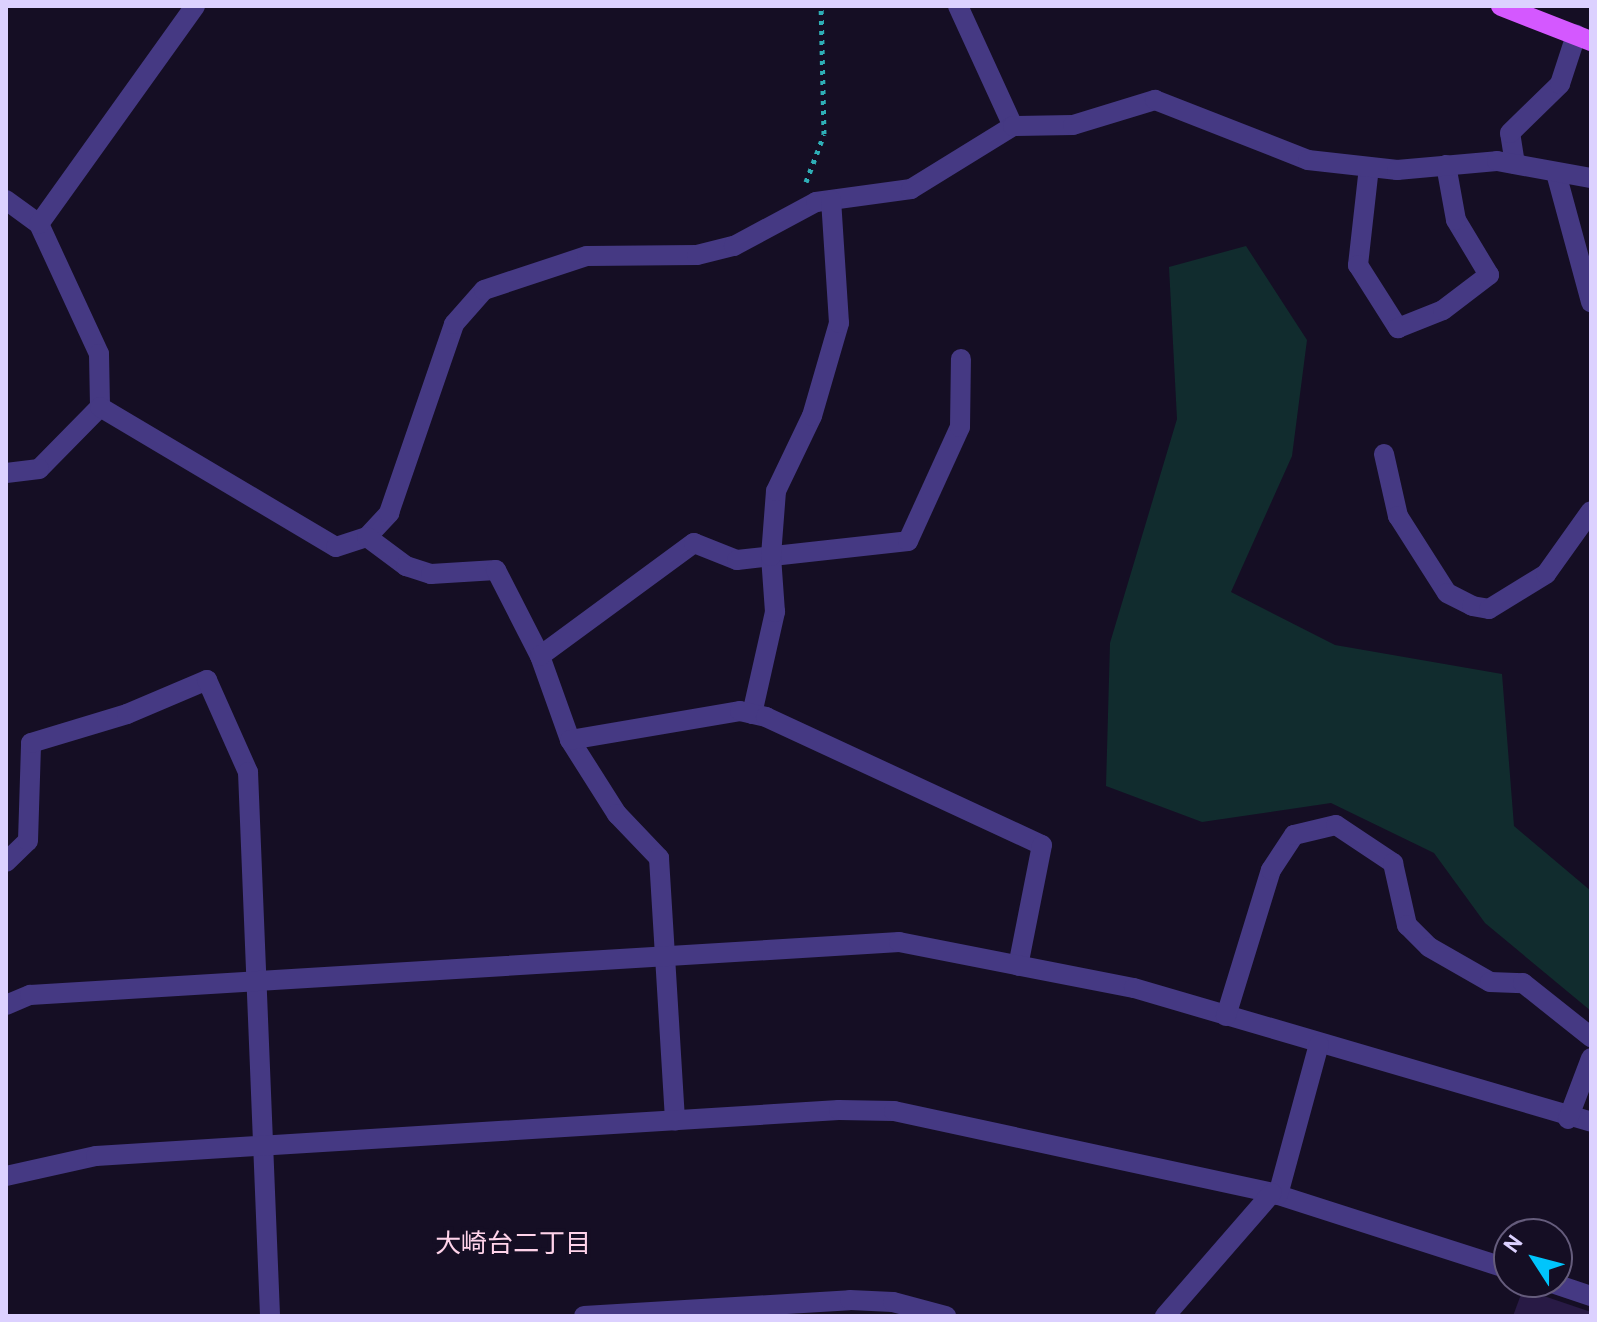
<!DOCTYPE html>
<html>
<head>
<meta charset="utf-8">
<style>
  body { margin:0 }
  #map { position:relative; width:1597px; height:1322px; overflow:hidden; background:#150e24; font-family:Overpass,"Noto Sans JP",sans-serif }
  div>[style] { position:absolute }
  .green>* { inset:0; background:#112c2e }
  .building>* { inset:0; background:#281a45 }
  .path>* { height:5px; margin-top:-2.5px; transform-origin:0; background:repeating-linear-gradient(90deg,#2eaeb6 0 4px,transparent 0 10px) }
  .minor>* { height:20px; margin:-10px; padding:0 10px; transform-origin:10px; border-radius:10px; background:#453983 }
  .major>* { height:20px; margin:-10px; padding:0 10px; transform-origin:10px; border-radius:10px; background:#d458ff }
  span { translate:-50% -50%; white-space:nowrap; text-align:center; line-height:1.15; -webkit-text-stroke:8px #150e24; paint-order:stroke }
  .neighbourhood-label { font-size:26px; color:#ffd3ea }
  .frame { position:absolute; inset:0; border:8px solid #dcd1ff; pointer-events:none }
  .north { position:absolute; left:1493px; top:1218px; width:80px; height:80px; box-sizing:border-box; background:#150e24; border:2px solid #655c7c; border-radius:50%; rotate:306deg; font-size:22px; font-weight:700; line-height:32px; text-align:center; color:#dcd1ff }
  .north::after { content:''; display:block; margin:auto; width:28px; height:36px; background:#00c5fc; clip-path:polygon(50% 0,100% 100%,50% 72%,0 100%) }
</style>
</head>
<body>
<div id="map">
  <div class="green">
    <div style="clip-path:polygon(1246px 246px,1307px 340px,1292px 456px,1231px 592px,1335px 645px,1502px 674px,1514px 826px,1591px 891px,1591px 1011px,1485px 923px,1434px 853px,1331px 803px,1202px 822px,1106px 786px,1110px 643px,1177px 419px,1169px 267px)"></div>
  </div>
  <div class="building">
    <div style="clip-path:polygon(1523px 1289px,1591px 1312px,1591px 1316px,1513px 1316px)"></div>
  </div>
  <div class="path">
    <div style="left:806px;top:182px;width:51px;rotate:-69.4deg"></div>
    <div style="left:824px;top:134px;width:128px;rotate:-91.3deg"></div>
  </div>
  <div class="minor">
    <div style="left:958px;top:6px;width:132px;rotate:65.4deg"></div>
    <div style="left:1515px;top:164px;width:31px;rotate:-99deg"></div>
    <div style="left:1510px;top:133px;width:70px;rotate:-44.4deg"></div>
    <div style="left:1560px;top:84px;width:52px;rotate:-71.9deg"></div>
    <div style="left:1369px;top:167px;width:99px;rotate:96.4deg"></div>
    <div style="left:1358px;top:265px;width:75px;rotate:57.6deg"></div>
    <div style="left:1398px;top:328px;width:48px;rotate:-21.8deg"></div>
    <div style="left:1443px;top:310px;width:58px;rotate:-37.3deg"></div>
    <div style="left:1489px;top:275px;width:64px;rotate:-121deg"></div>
    <div style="left:1456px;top:220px;width:56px;rotate:-100.3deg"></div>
    <div style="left:1556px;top:173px;width:134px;rotate:74.8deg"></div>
    <div style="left:6px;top:200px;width:41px;rotate:36deg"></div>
    <div style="left:39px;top:224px;width:143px;rotate:65.2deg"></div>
    <div style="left:99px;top:354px;width:53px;rotate:88.9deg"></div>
    <div style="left:100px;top:407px;width:87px;rotate:134.5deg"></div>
    <div style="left:39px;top:469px;width:33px;rotate:173deg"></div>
    <div style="left:39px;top:224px;width:268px;rotate:-54.4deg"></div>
    <div style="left:100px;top:407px;width:274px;rotate:30.7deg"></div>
    <div style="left:336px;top:547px;width:33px;rotate:-18deg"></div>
    <div style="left:367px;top:537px;width:33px;rotate:-47deg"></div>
    <div style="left:389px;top:513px;width:200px;rotate:-71deg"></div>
    <div style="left:454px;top:324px;width:45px;rotate:-48.6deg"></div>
    <div style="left:484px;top:290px;width:108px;rotate:-18.3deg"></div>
    <div style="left:587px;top:256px;width:110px;rotate:-0.5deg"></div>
    <div style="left:697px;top:255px;width:38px;rotate:-14deg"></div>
    <div style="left:734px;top:246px;width:93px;rotate:-28.2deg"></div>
    <div style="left:816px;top:202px;width:96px;rotate:-7.8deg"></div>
    <div style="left:911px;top:189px;width:120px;rotate:-31.7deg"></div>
    <div style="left:1013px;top:126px;width:60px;rotate:-1deg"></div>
    <div style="left:1073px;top:125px;width:86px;rotate:-17deg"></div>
    <div style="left:1155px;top:100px;width:164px;rotate:21.4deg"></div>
    <div style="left:1308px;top:160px;width:90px;rotate:6.4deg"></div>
    <div style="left:1397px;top:170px;width:100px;rotate:-5.1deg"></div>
    <div style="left:1497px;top:161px;width:96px;rotate:10.3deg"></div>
    <div style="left:1384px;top:454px;width:64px;rotate:77.3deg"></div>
    <div style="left:1398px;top:516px;width:91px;rotate:57.5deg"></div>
    <div style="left:1447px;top:593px;width:28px;rotate:27deg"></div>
    <div style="left:1472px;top:606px;width:17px;rotate:10deg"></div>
    <div style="left:1489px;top:609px;width:67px;rotate:-31.6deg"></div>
    <div style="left:1546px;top:574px;width:77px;rotate:-54.5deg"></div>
    <div style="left:367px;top:537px;width:49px;rotate:36.6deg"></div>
    <div style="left:406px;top:566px;width:26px;rotate:18deg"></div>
    <div style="left:431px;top:574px;width:65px;rotate:-3.5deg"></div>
    <div style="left:496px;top:570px;width:97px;rotate:62.9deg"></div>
    <div style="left:540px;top:656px;width:89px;rotate:70.3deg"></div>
    <div style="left:570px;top:740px;width:88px;rotate:57.6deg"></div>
    <div style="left:617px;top:814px;width:61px;rotate:46.3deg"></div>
    <div style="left:659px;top:858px;width:263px;rotate:86.5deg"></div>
    <div style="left:540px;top:656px;width:191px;rotate:-36.3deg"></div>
    <div style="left:694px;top:543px;width:46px;rotate:21.6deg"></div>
    <div style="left:737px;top:560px;width:172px;rotate:-6.3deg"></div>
    <div style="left:908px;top:541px;width:125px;rotate:-65.5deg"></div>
    <div style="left:960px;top:427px;width:68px;rotate:-89.2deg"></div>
    <div style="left:752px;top:714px;width:105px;rotate:-77.3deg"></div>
    <div style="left:775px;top:612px;width:56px;rotate:-94.1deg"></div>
    <div style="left:771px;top:556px;width:65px;rotate:-85.6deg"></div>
    <div style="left:776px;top:491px;width:83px;rotate:-64.4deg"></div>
    <div style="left:812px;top:416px;width:97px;rotate:-73.8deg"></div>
    <div style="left:839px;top:323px;width:123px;rotate:-93.7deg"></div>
    <div style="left:570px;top:740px;width:172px;rotate:-9.7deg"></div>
    <div style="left:740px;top:711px;width:27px;rotate:13deg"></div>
    <div style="left:766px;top:717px;width:304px;rotate:24.9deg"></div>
    <div style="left:1042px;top:845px;width:123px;rotate:101.2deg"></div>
    <div style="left:6px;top:862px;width:30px;rotate:-44deg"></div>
    <div style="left:28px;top:841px;width:98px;rotate:-88.2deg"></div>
    <div style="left:31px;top:743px;width:100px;rotate:-16.8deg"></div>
    <div style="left:127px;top:714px;width:87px;rotate:-23deg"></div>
    <div style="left:207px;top:680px;width:101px;rotate:66deg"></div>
    <div style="left:248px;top:772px;width:544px;rotate:87.68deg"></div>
    <div style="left:6px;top:1005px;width:26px;rotate:-23deg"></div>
    <div style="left:30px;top:995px;width:871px;rotate:-3.49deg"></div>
    <div style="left:899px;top:942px;width:239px;rotate:11.1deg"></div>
    <div style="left:1134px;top:988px;width:476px;rotate:16.3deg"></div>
    <div style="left:1226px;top:1016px;width:153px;rotate:-72.9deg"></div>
    <div style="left:1271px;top:870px;width:42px;rotate:-56.7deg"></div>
    <div style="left:1294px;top:835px;width:43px;rotate:-13.4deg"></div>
    <div style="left:1336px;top:825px;width:69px;rotate:33.7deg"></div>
    <div style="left:1393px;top:863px;width:64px;rotate:77.3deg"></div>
    <div style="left:1407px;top:925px;width:31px;rotate:45deg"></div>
    <div style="left:1429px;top:947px;width:70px;rotate:29.8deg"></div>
    <div style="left:1490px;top:982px;width:33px;rotate:2deg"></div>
    <div style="left:1523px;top:983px;width:87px;rotate:38.5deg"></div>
    <div style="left:1568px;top:1119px;width:65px;rotate:-69.3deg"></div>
    <div style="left:6px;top:1176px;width:92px;rotate:-12.5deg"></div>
    <div style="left:96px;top:1156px;width:744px;rotate:-3.54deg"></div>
    <div style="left:839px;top:1110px;width:55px;rotate:1deg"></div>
    <div style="left:894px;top:1111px;width:387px;rotate:12.2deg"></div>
    <div style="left:1272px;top:1193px;width:249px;rotate:17.8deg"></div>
    <div style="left:1278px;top:1195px;width:156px;rotate:-74.8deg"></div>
    <div style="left:1549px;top:1282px;width:44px;rotate:18.4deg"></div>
    <div style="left:584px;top:1316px;width:266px;rotate:-3.4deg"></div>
    <div style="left:850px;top:1300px;width:43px;rotate:2.7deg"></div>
    <div style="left:893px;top:1302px;width:55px;rotate:14.8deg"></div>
    <div style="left:1165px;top:1316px;width:163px;rotate:-49deg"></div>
  </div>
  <div class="major">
    <div style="left:1501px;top:6px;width:97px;rotate:21.3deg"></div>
  </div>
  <div class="neighbourhood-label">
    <span style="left:513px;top:1246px">大崎台二丁目</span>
  </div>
  <div class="frame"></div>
  <div class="north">N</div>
</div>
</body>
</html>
